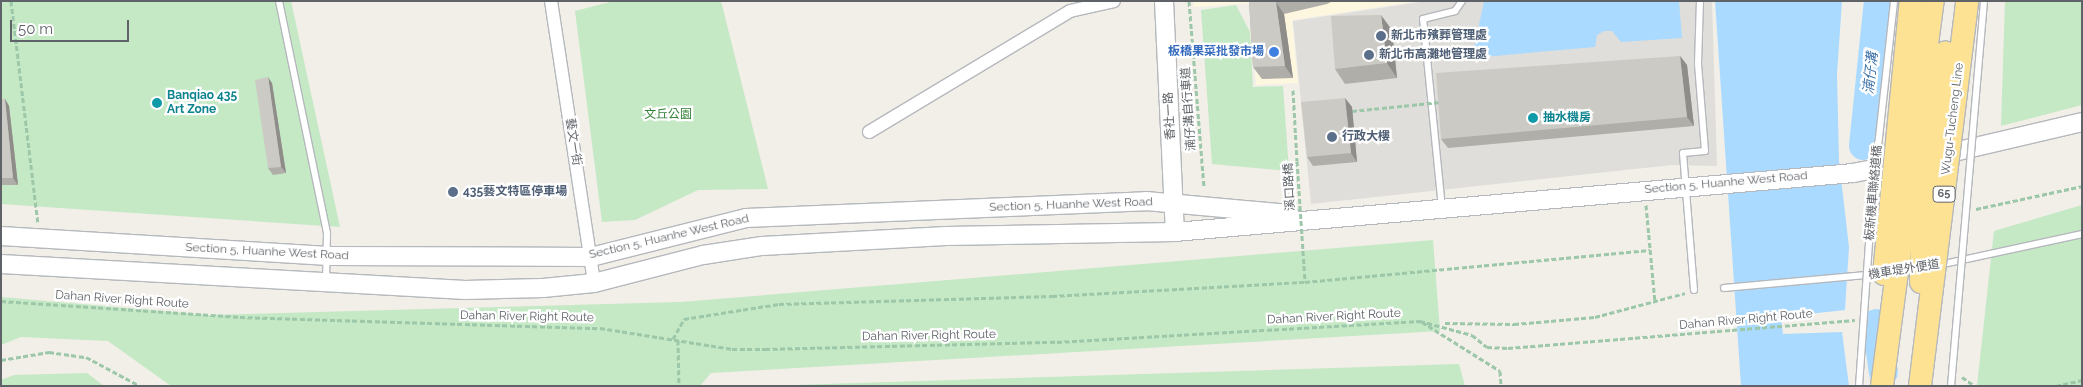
<!DOCTYPE html>
<html>
<head>
<meta charset="utf-8">
<style>
  body { margin:0 }
  #map { position:relative; width:2083px; height:387px; overflow:hidden; background:#f1efe8; font-family:Raleway,"Noto Sans TC",sans-serif }
  div>[style] { position:absolute }
  .commercial>* { inset:0; background:#fef7e0 }
  .industrial>* { inset:0; background:#e0deda }
  .green>* { inset:0; background:#c5e8c5 }
  .water>* { inset:0; background:#aadaff }
  .river>* { height:29px; margin:-14.5px; padding:0 14.5px; transform-origin:14.5px; border-radius:14.5px; background:#aadaff }
  .path>* { height:3px; margin-top:-1.5px; transform-origin:0; background:repeating-linear-gradient(90deg,#9cc7a9 0 5px,transparent 0 7.5px) }
  .roads { filter:drop-shadow(1px 0 #b5b8bc) drop-shadow(-1px 0 #b5b8bc) drop-shadow(0 1px #b5b8bc) drop-shadow(0 -1px #b5b8bc) }
  .lane>* { height:6px; margin:-3px; padding:0 3px; transform-origin:3px; border-radius:3px; background:#fff }
  .street>* { height:12px; margin:-6px; padding:0 6px; transform-origin:6px; border-radius:6px; background:#fff }
  .secondary>* { height:18px; margin:-9px; padding:0 9px; transform-origin:9px; border-radius:9px; background:#fff }
  .path-bridge>* { height:3px; margin-top:-1.5px; transform-origin:0; background:repeating-linear-gradient(90deg,#9cc7a9 0 5px,transparent 0 7.5px) }
  .bridges { filter:drop-shadow(1px 0 #b5b8bc) drop-shadow(-1px 0 #b5b8bc) drop-shadow(0 1px #b5b8bc) drop-shadow(0 -1px #b5b8bc) }
  .lane-bridge>* { height:6px; margin:-3px; padding:0 3px; transform-origin:3px; border-radius:3px; background:#fff }
  .highway-bridge>* { height:22px; margin:-11px; padding:0 11px; transform-origin:11px; border-radius:11px; background:#fde293 }
  .wall>* { inset:0; background:#afaea9 }
  .shaded-wall>* { inset:0; background:#8f8d8a }
  .building>* { inset:0; background:#cccac5 }
  .dots>* { width:14px; height:14px; translate:-50% -50%; box-sizing:border-box; border:2px solid #fff; border-radius:50% }
  span { translate:-50% -50%; white-space:nowrap; text-align:center; line-height:1.15; -webkit-text-stroke:4.5px #fff; paint-order:stroke }
  .shield-label span { padding:1px 4px; background:#fff; border:1px solid; border-radius:4px; -webkit-text-stroke-width:0 }
  .shield-label { font-size:11px; color:#5f6368; font-weight:700 }
  .service-label { font-size:12px; color:#4e5e75; font-weight:700 }
  .left { translate:0 -50%; text-align:left }
  .shop-label { font-size:12px; color:#366cbe; font-weight:700 }
  .right { translate:-100% -50%; text-align:right }
  .culture-label { font-size:12px; color:#0d838f; font-weight:700 }
  .street-label { font-size:12px; color:#5f6368 }
  .park-label { font-size:12px; color:#348238 }
  .water-label { font-size:14px; color:#4174aa; font-style:italic }
  .frame { position:absolute; inset:0; border:2px solid #5f6368; pointer-events:none }
  .scale { position:absolute; left:10px; top:20px; width:119px; height:22px; box-sizing:border-box; border:2px solid #5f6368; border-top:0; padding-left:6px; font-size:15px; line-height:18px; white-space:nowrap; color:#5f6368; -webkit-text-stroke:4px #fff; paint-order:stroke }
</style>
</head>
<body>
<div id="map">
  <div class="commercial">
    <div style="clip-path:polygon(1193px 1px,1418px 1px,1292px 20px,1298px 83px,1256px 85px,1250px 3px,1194px 7px)"></div>
  </div>
  <div class="industrial">
    <div style="clip-path:polygon(1427px 1px,1712px 1px,1717px 166px,1672px 165px,1311px 204px,1293px 21px)"></div>
  </div>
  <div class="green">
    <div style="clip-path:polygon(1px 1px,291px 1px,340px 227px,1px 204px)"></div>
    <div style="clip-path:polygon(614px 1px,721px 1px,768px 189px,698px 190px,635px 220px,602px 222px,575px 11px)"></div>
    <div style="clip-path:polygon(2005px 1px,2082px 1px,2082px 105px,2001px 126px)"></div>
    <div style="clip-path:polygon(1236px 5px,1250px 32px,1253px 87px,1283px 86px,1289px 171px,1212px 164px,1201px 10px)"></div>
    <div style="clip-path:polygon(2082px 205px,2082px 386px,1977px 386px,1994px 231px)"></div>
    <div style="clip-path:polygon(1433px 240px,1440px 331px,711px 373px,700px 386px,171px 386px,108px 341px,21px 337px,1px 345px,1px 297px,208px 315px,681px 302px)"></div>
    <div style="clip-path:polygon(1459px 364px,1465px 386px,761px 386px)"></div>
    <div style="clip-path:polygon(87px 373px,104px 386px,1px 386px,1px 380px,14px 375px)"></div>
  </div>
  <div class="water">
    <div style="clip-path:polygon(1484px 1px,1679px 1px,1682px 38px,1621px 42px,1612px 31px,1604px 31px,1597px 35px,1595px 47px,1472px 58px)"></div>
    <div style="clip-path:polygon(1715px 1px,1842px 1px,1837px 74px,1839px 161px,1849px 247px,1845px 310px,1781px 317px,1783px 334px,1842px 332px,1849px 386px,1741px 386px)"></div>
  </div>
  <div class="river">
    <div style="left:1863px;top:145px;width:145px;rotate:-84.1deg"></div>
    <div style="left:1876px;top:323px;width:49px;rotate:81.9deg"></div>
  </div>
  <div class="path">
    <div style="left:11px;top:1px;width:225px;rotate:83.1deg"></div>
    <div style="left:1189px;top:1px;width:186px;rotate:85.4deg"></div>
    <div style="left:1293px;top:90px;width:71px;rotate:86.8deg"></div>
    <div style="left:1646px;top:205px;width:97px;rotate:84.7deg"></div>
    <div style="left:1976px;top:209px;width:108px;rotate:-12.2deg"></div>
    <div style="left:1px;top:301px;width:240px;rotate:3.8deg"></div>
    <div style="left:240px;top:317px;width:360px;rotate:1.8deg"></div>
    <div style="left:600px;top:328px;width:134px;rotate:9deg"></div>
    <div style="left:732px;top:349px;width:33px"></div>
    <div style="left:765px;top:349px;width:292px;rotate:-1.4deg"></div>
    <div style="left:1057px;top:342px;width:364px;rotate:-3.3deg"></div>
    <div style="left:1420px;top:321px;width:54px;rotate:15.1deg"></div>
    <div style="left:1472px;top:335px;width:19px;rotate:39deg"></div>
    <div style="left:1487px;top:347px;width:21px;rotate:3deg"></div>
    <div style="left:1508px;top:348px;width:348px;rotate:-4.6deg"></div>
    <div style="left:1422px;top:322px;width:92px;rotate:32.1deg"></div>
    <div style="left:1500px;top:371px;width:15px;rotate:86deg"></div>
    <div style="left:1445px;top:323px;width:69px;rotate:0.8deg"></div>
    <div style="left:1514px;top:324px;width:81px;rotate:-4.9deg"></div>
    <div style="left:1595px;top:317px;width:93px;rotate:-14.9deg"></div>
    <div style="left:673px;top:339px;width:23px;rotate:-61deg"></div>
    <div style="left:684px;top:319px;width:96px;rotate:-9deg"></div>
    <div style="left:779px;top:304px;width:273px;rotate:-1.7deg"></div>
    <div style="left:1052px;top:296px;width:253px;rotate:-3.2deg"></div>
    <div style="left:1305px;top:282px;width:346px;rotate:-5.3deg"></div>
    <div style="left:678px;top:340px;width:46px;rotate:88.8deg"></div>
    <div style="left:1px;top:360px;width:49px;rotate:-9.5deg"></div>
    <div style="left:49px;top:352px;width:37px;rotate:8deg"></div>
    <div style="left:86px;top:357px;width:61px;rotate:28.2deg"></div>
    <div style="left:1962px;top:377px;width:16px;rotate:35deg"></div>
    <div style="left:2056px;top:386px;width:27px;rotate:-13deg"></div>
  </div>
  <div class="roads">
    <div class="lane">
      <div style="left:279px;top:1px;width:237px;rotate:78.3deg"></div>
      <div style="left:327px;top:233px;width:47px;rotate:91.2deg"></div>
      <div style="left:1442px;top:208px;width:190px;rotate:-95.7deg"></div>
      <div style="left:1423px;top:19px;width:33px;rotate:-14deg"></div>
      <div style="left:1455px;top:11px;width:12px;rotate:-55deg"></div>
      <div style="left:1939px;top:265px;width:146px;rotate:-12.2deg"></div>
      <div style="left:1724px;top:288px;width:156px;rotate:-5.2deg"></div>
      <div style="left:1694px;top:290px;width:137px;rotate:-94.6deg"></div>
      <div style="left:1683px;top:153px;width:22px;rotate:-5deg"></div>
      <div style="left:1705px;top:151px;width:87px;rotate:-94.6deg"></div>
      <div style="left:1698px;top:64px;width:63px;rotate:-88.2deg"></div>
    </div>
    <div class="street">
      <div style="left:551px;top:1px;width:285px;rotate:81.3deg"></div>
      <div style="left:869px;top:132px;width:235px;rotate:-31deg"></div>
      <div style="left:1070px;top:11px;width:45px;rotate:-12.8deg"></div>
    </div>
    <div class="secondary">
      <div style="left:1164px;top:1px;width:231px;rotate:87.3deg"></div>
      <div style="left:1937px;top:156px;width:149px;rotate:-13.2deg"></div>
      <div style="left:1px;top:236px;width:328px;rotate:3.5deg"></div>
      <div style="left:328px;top:256px;width:263px;rotate:0.2deg"></div>
      <div style="left:591px;top:257px;width:160px;rotate:-14.1deg"></div>
      <div style="left:746px;top:218px;width:400px;rotate:-2.4deg"></div>
      <div style="left:1146px;top:201px;width:144px;rotate:5.2deg"></div>
      <div style="left:1px;top:264px;width:465px;rotate:3.2deg"></div>
      <div style="left:465px;top:290px;width:78px;rotate:-1.5deg"></div>
      <div style="left:543px;top:288px;width:51px;rotate:-5.6deg"></div>
      <div style="left:594px;top:283px;width:113px;rotate:-14.4deg"></div>
      <div style="left:703px;top:255px;width:60px;rotate:-8.7deg"></div>
      <div style="left:762px;top:246px;width:184px;rotate:-3.1deg"></div>
      <div style="left:946px;top:236px;width:229px;rotate:-1deg"></div>
      <div style="left:1175px;top:232px;width:681px;rotate:-4.97deg"></div>
      <div style="left:1853px;top:173px;width:54px;rotate:-10.7deg"></div>
    </div>
  </div>
  <div class="path-bridge">
    <div style="left:1352px;top:111px;width:89px;rotate:-5.8deg"></div>
    <div style="left:1297px;top:161px;width:121px;rotate:86.2deg"></div>
  </div>
  <div class="bridges">
    <div class="lane-bridge">
      <div style="left:1859px;top:386px;width:185px;rotate:-86deg"></div>
      <div style="left:1872px;top:201px;width:201px;rotate:-83.7deg"></div>
      <div style="left:1951px;top:386px;width:386px;rotate:-85.1deg"></div>
    </div>
    <div class="highway-bridge">
      <div style="left:1884px;top:274px;width:274px;rotate:-84.4deg"></div>
      <div style="left:1921px;top:282px;width:54px;rotate:-88.9deg"></div>
      <div style="left:1922px;top:228px;width:177px;rotate:-82.5deg"></div>
      <div style="left:1882px;top:386px;width:388px;rotate:-82.5deg"></div>
      <div style="left:1920px;top:386px;width:388px;rotate:-83deg"></div>
    </div>
  </div>
  <div class="wall">
    <div style="clip-path:polygon(1249px 1px,1333px 1px,1327px 4px,1284px 14px,1293px 78px,1262px 79px,1253px 67px)"></div>
    <div style="clip-path:polygon(1392px 30px,1397px 78px,1345px 84px,1335px 69px)"></div>
    <div style="clip-path:polygon(1680px 56px,1687px 65px,1694px 126px,1448px 148px,1441px 139px)"></div>
    <div style="clip-path:polygon(272px 83px,286px 173px,273px 175px,268px 168px)"></div>
    <div style="clip-path:polygon(1345px 98px,1352px 107px,1357px 162px,1313px 166px,1307px 157px)"></div>
    <div style="clip-path:polygon(1px 99px,5px 99px,9px 106px,18px 185px,2px 185px,1px 184px)"></div>
  </div>
  <div class="shaded-wall">
    <div style="clip-path:polygon(1276px 2px,1284px 14px,1293px 78px,1285px 66px)"></div>
    <div style="clip-path:polygon(1381px 15px,1392px 30px,1397px 78px,1387px 63px)"></div>
    <div style="clip-path:polygon(1680px 56px,1687px 65px,1694px 126px,1687px 117px)"></div>
    <div style="clip-path:polygon(268px 77px,272px 83px,286px 173px,281px 167px)"></div>
    <div style="clip-path:polygon(1345px 98px,1352px 107px,1357px 162px,1351px 153px)"></div>
    <div style="clip-path:polygon(5px 99px,9px 106px,18px 185px,13px 178px)"></div>
  </div>
  <div class="building">
    <div style="clip-path:polygon(1249px 1px,1281px 1px,1276px 2px,1285px 66px,1253px 67px)"></div>
    <div style="clip-path:polygon(1381px 15px,1387px 63px,1335px 69px,1331px 16px)"></div>
    <div style="clip-path:polygon(1680px 56px,1687px 117px,1441px 139px,1436px 73px)"></div>
    <div style="clip-path:polygon(268px 77px,281px 167px,268px 168px,255px 80px)"></div>
    <div style="clip-path:polygon(1345px 98px,1351px 153px,1307px 157px,1301px 102px)"></div>
    <div style="clip-path:polygon(1px 99px,5px 99px,13px 178px,1px 178px)"></div>
  </div>
  <div class="dots">
    <div style="left:1381px;top:36px;background:#5c6f8a"></div>
    <div style="left:1274px;top:52px;background:#3f7fe0"></div>
    <div style="left:1369px;top:55px;background:#5c6f8a"></div>
    <div style="left:157px;top:103px;background:#0f9aa8"></div>
    <div style="left:1533px;top:118px;background:#0f9aa8"></div>
    <div style="left:1332px;top:137px;background:#5c6f8a"></div>
    <div style="left:453px;top:192px;background:#5c6f8a"></div>
  </div>
  <div class="shield-label">
    <span style="left:1944px;top:194px">65</span>
  </div>
  <div class="service-label">
    <span class="left" style="left:1391px;top:36px">新北市殯葬管理處</span>
    <span class="left" style="left:1379px;top:55px">新北市高灘地管理處</span>
    <span class="left" style="left:1342px;top:137px">行政大樓</span>
    <span class="left" style="left:463px;top:192px">435藝文特區停車場</span>
  </div>
  <div class="shop-label">
    <span class="right" style="left:1264px;top:52px">板橋果菜批發市場</span>
  </div>
  <div class="culture-label">
    <span class="left" style="left:167px;top:103px">Banqiao 435<br>Art Zone</span>
    <span class="left" style="left:1543px;top:118px">抽水機房</span>
  </div>
  <div class="street-label">
    <span style="left:1189px;top:109px;rotate:-94deg">湳仔溝自行車道</span>
    <span style="left:1170px;top:116px;rotate:-93deg">香社一路</span>
    <span style="left:1953px;top:119px;rotate:-83deg">Wugu-Tucheng Line</span>
    <span style="left:573px;top:142px;rotate:81deg">藝文一街</span>
    <span style="left:1726px;top:183px;rotate:-5deg">Section 5, Huanhe West Road</span>
    <span style="left:1290px;top:187px;rotate:-93deg">溪口路橋</span>
    <span style="left:1874px;top:193px;rotate:-85deg">板新機車聯絡道橋</span>
    <span style="left:1071px;top:205px;rotate:-2deg">Section 5, Huanhe West Road</span>
    <span style="left:669px;top:237px;rotate:-13deg">Section 5, Huanhe West Road</span>
    <span style="left:267px;top:252px;rotate:3deg">Section 5, Huanhe West Road</span>
    <span style="left:1904px;top:270px;rotate:-9deg">機車堤外便道</span>
    <span style="left:122px;top:300px;rotate:4deg">Dahan River Right Route</span>
    <span style="left:527px;top:317px;rotate:1deg">Dahan River Right Route</span>
    <span style="left:1334px;top:317px;rotate:-3deg">Dahan River Right Route</span>
    <span style="left:1746px;top:320px;rotate:-5deg">Dahan River Right Route</span>
    <span style="left:929px;top:336px;rotate:-1deg">Dahan River Right Route</span>
  </div>
  <div class="park-label">
    <span style="left:668px;top:115px">文丘公園</span>
  </div>
  <div class="water-label">
    <span style="left:1870px;top:73px;rotate:-84deg">湳仔溝</span>
  </div>
  <div class="frame"></div>
  <div class="scale">50 m</div>
</div>
</body>
</html>
